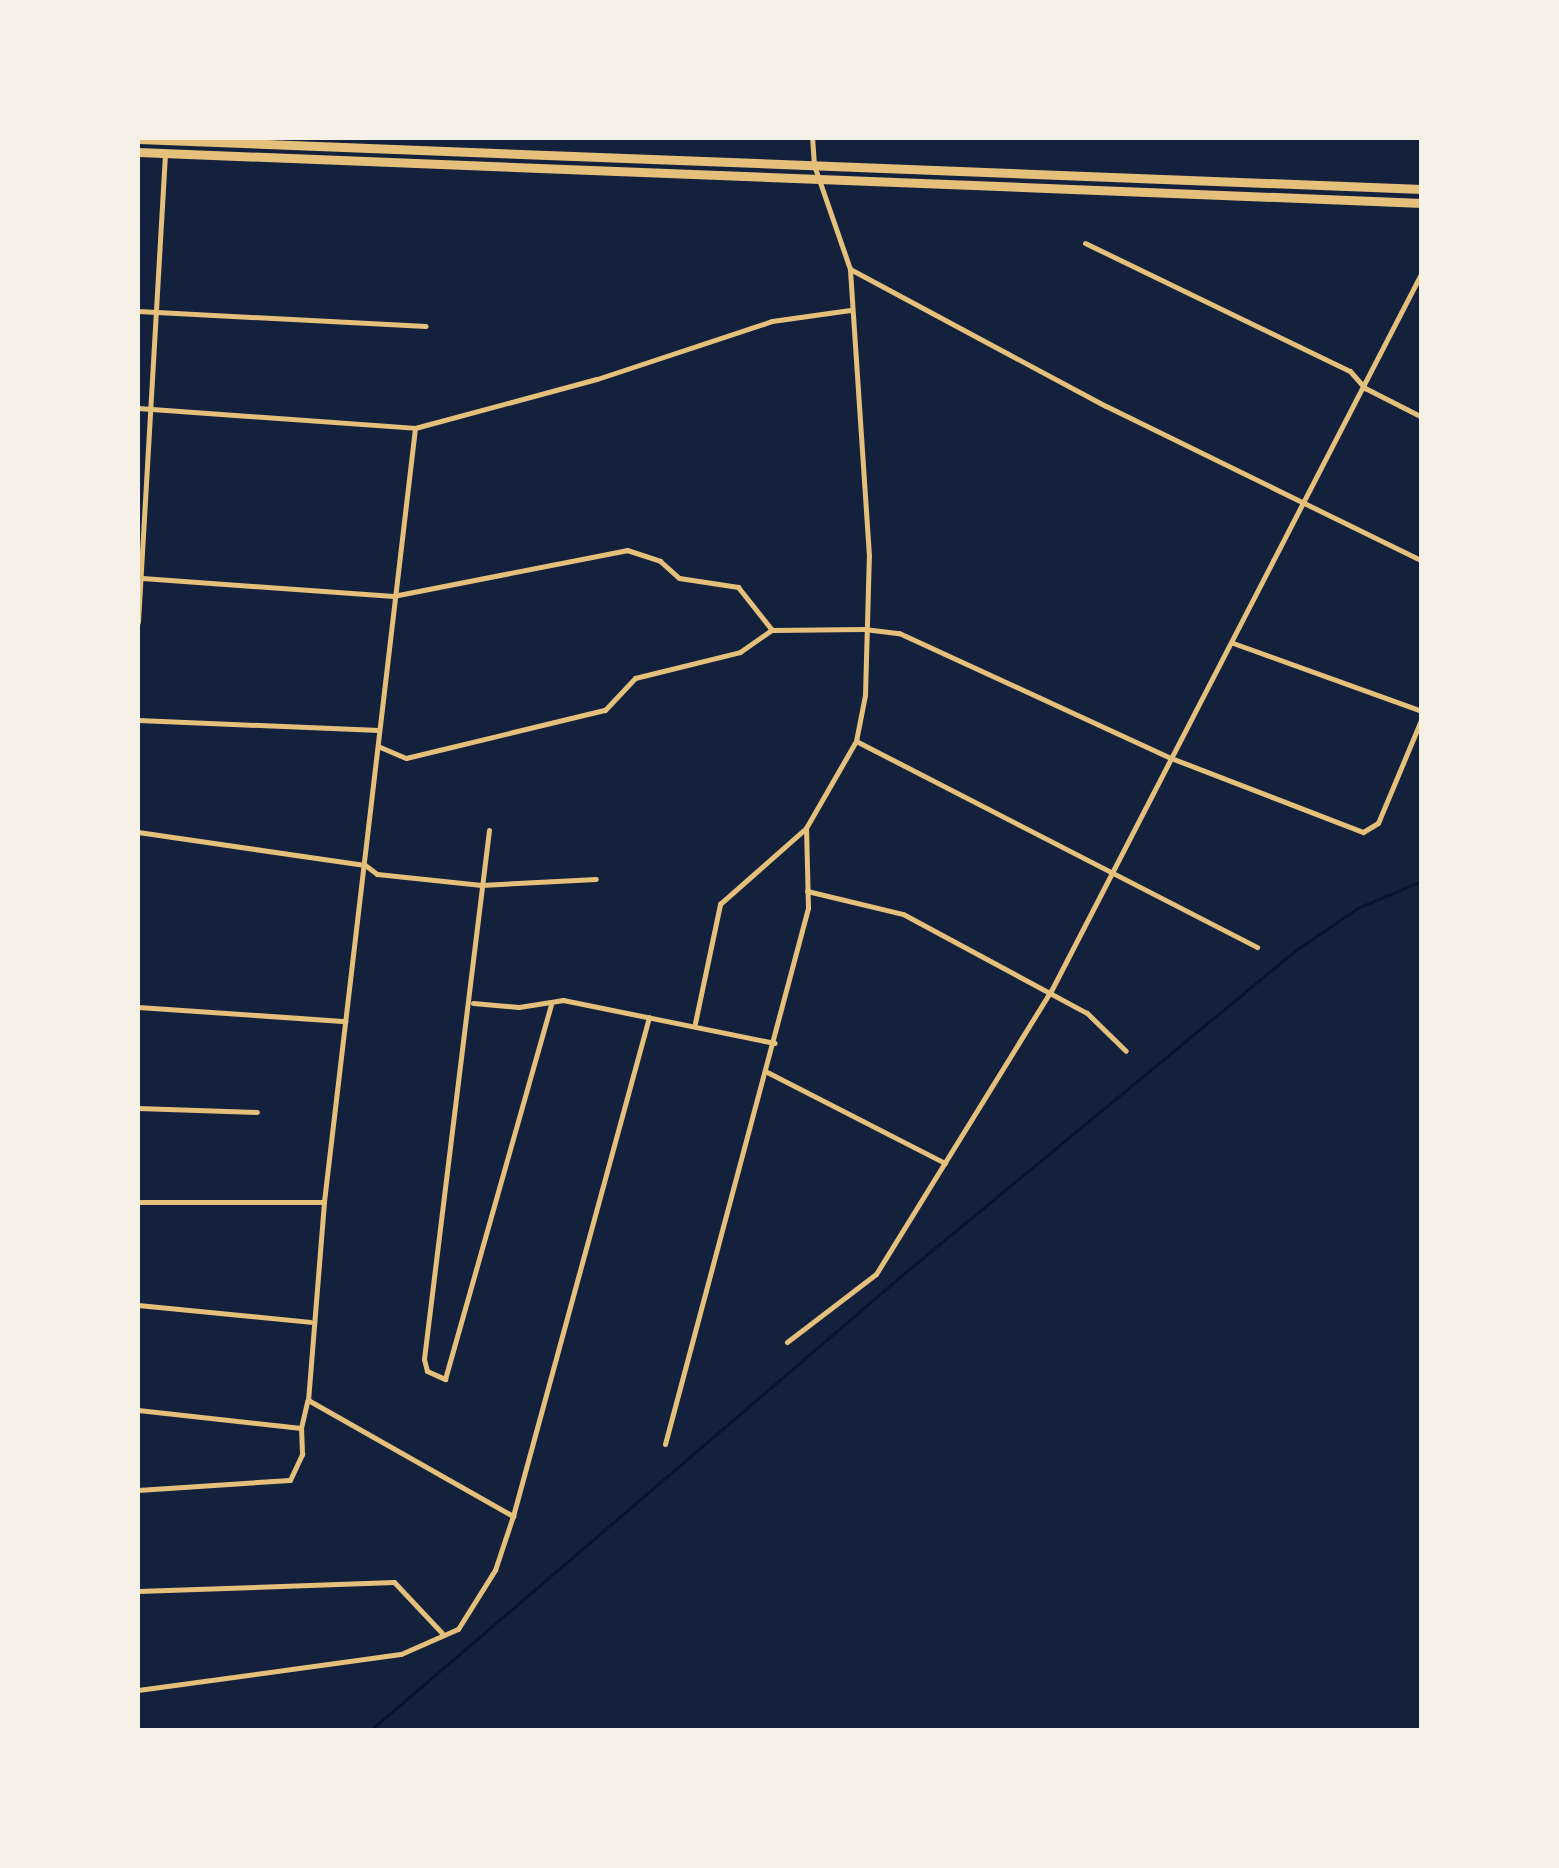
<!DOCTYPE html>
<html>
<head>
<meta charset="utf-8">
<style>
  body { margin:0 }
  #map { position:relative; width:1559px; height:1868px; overflow:hidden; background:#14213d; font-family:"Zilla Slab",serif }
  div>[style] { position:absolute }
  .stream>* { height:2.5px; margin:-1.25px; padding:0 1.25px; transform-origin:1.25px; border-radius:1.25px; background:#0b132b }
  .minor>* { height:5px; margin:-2.5px; padding:0 2.5px; transform-origin:2.5px; border-radius:2.5px; background:#e5c07b }
  .trunk>* { height:9px; margin:-4.5px; padding:0 4.5px; transform-origin:4.5px; border-radius:4.5px; background:#e5c07b }
  span { translate:-50% -50%; white-space:nowrap; text-align:center; line-height:1.15; -webkit-text-stroke:10px #f6f1e7; paint-order:stroke }
  .frame { position:absolute; inset:0; border:140px solid #f6f1e7; pointer-events:none }
</style>
</head>
<body>
<div id="map">
  <div class="stream">
    <div style="left:371px;top:1730px;width:698px;rotate:-40.58deg"></div>
    <div style="left:901px;top:1276px;width:512px;rotate:-39.53deg"></div>
    <div style="left:1296px;top:950px;width:75px;rotate:-34.1deg"></div>
    <div style="left:1358px;top:908px;width:69px;rotate:-22.9deg"></div>
  </div>
  <div class="minor">
    <div style="left:1085px;top:243px;width:294px;rotate:25.8deg"></div>
    <div style="left:1350px;top:371px;width:23px;rotate:49deg"></div>
    <div style="left:1365px;top:388px;width:64px;rotate:27deg"></div>
    <div style="left:850px;top:269px;width:290px;rotate:28.2deg"></div>
    <div style="left:1106px;top:406px;width:352px;rotate:26.1deg"></div>
    <div style="left:138px;top:311px;width:288px;rotate:3deg"></div>
    <div style="left:138px;top:408px;width:278px;rotate:4.1deg"></div>
    <div style="left:415px;top:428px;width:188px;rotate:-15.1deg"></div>
    <div style="left:597px;top:379px;width:184px;rotate:-18.3deg"></div>
    <div style="left:772px;top:321px;width:79px;rotate:-8deg"></div>
    <div style="left:415px;top:428px;width:779px;rotate:96.71deg"></div>
    <div style="left:324px;top:1202px;width:199px;rotate:94.6deg"></div>
    <div style="left:308px;top:1400px;width:236px;rotate:29.5deg"></div>
    <div style="left:142px;top:578px;width:252px;rotate:4.1deg"></div>
    <div style="left:393px;top:596px;width:238px;rotate:-11.1deg"></div>
    <div style="left:627px;top:550px;width:35px;rotate:18deg"></div>
    <div style="left:660px;top:561px;width:25px;rotate:42deg"></div>
    <div style="left:679px;top:578px;width:60px;rotate:8.7deg"></div>
    <div style="left:738px;top:587px;width:55px;rotate:51.7deg"></div>
    <div style="left:138px;top:622px;width:470px;rotate:-86.7deg"></div>
    <div style="left:1233px;top:643px;width:201px;rotate:19.8deg"></div>
    <div style="left:138px;top:720px;width:241px;rotate:2.4deg"></div>
    <div style="left:856px;top:741px;width:451px;rotate:27.2deg"></div>
    <div style="left:380px;top:747px;width:28px;rotate:23deg"></div>
    <div style="left:406px;top:758px;width:205px;rotate:-13.6deg"></div>
    <div style="left:605px;top:710px;width:44px;rotate:-46.8deg"></div>
    <div style="left:635px;top:678px;width:108px;rotate:-13.9deg"></div>
    <div style="left:740px;top:652px;width:39px;rotate:-35deg"></div>
    <div style="left:772px;top:630px;width:92px;rotate:-0.6deg"></div>
    <div style="left:864px;top:629px;width:35px;rotate:7deg"></div>
    <div style="left:899px;top:633px;width:299px;rotate:24.7deg"></div>
    <div style="left:1171px;top:758px;width:206px;rotate:21.1deg"></div>
    <div style="left:1363px;top:832px;width:17px;rotate:-31deg"></div>
    <div style="left:1378px;top:823px;width:114px;rotate:-67.3deg"></div>
    <div style="left:489px;top:830px;width:533px;rotate:97.01deg"></div>
    <div style="left:424px;top:1359px;width:12px;rotate:76deg"></div>
    <div style="left:427px;top:1371px;width:20px;rotate:24deg"></div>
    <div style="left:445px;top:1379px;width:389px;rotate:-74.2deg"></div>
    <div style="left:138px;top:832px;width:229px;rotate:8.3deg"></div>
    <div style="left:365px;top:865px;width:15px;rotate:37deg"></div>
    <div style="left:377px;top:874px;width:105px;rotate:6deg"></div>
    <div style="left:481px;top:885px;width:115px;rotate:-3deg"></div>
    <div style="left:807px;top:891px;width:99px;rotate:13.5deg"></div>
    <div style="left:903px;top:914px;width:209px;rotate:28.3deg"></div>
    <div style="left:1087px;top:1013px;width:54px;rotate:44.3deg"></div>
    <div style="left:473px;top:1003px;width:46px;rotate:5deg"></div>
    <div style="left:519px;top:1007px;width:45px;rotate:-9deg"></div>
    <div style="left:563px;top:1000px;width:216px;rotate:11.5deg"></div>
    <div style="left:138px;top:1007px;width:208px;rotate:3.9deg"></div>
    <div style="left:695px;top:1023px;width:122px;rotate:-78.1deg"></div>
    <div style="left:720px;top:904px;width:112px;rotate:-41.4deg"></div>
    <div style="left:767px;top:1072px;width:200px;rotate:27.1deg"></div>
    <div style="left:138px;top:1108px;width:119px;rotate:1.9deg"></div>
    <div style="left:138px;top:1202px;width:186px"></div>
    <div style="left:138px;top:1305px;width:173px;rotate:5.6deg"></div>
    <div style="left:787px;top:1342px;width:112px;rotate:-37.4deg"></div>
    <div style="left:876px;top:1274px;width:333px;rotate:-58.3deg"></div>
    <div style="left:1051px;top:991px;width:809px;rotate:-62.71deg"></div>
    <div style="left:138px;top:1410px;width:164px;rotate:6.3deg"></div>
    <div style="left:301px;top:1428px;width:28px;rotate:-77deg"></div>
    <div style="left:665px;top:1444px;width:555px;rotate:-75.06deg"></div>
    <div style="left:808px;top:908px;width:80px;rotate:-91.4deg"></div>
    <div style="left:806px;top:828px;width:100px;rotate:-60.1deg"></div>
    <div style="left:856px;top:741px;width:47px;rotate:-78.9deg"></div>
    <div style="left:865px;top:695px;width:139px;rotate:-88.4deg"></div>
    <div style="left:869px;top:556px;width:288px;rotate:-93.8deg"></div>
    <div style="left:850px;top:269px;width:110px;rotate:-109.1deg"></div>
    <div style="left:814px;top:165px;width:27px;rotate:-94deg"></div>
    <div style="left:138px;top:1490px;width:152px;rotate:-3.8deg"></div>
    <div style="left:290px;top:1480px;width:29px;rotate:-65deg"></div>
    <div style="left:302px;top:1454px;width:26px;rotate:-92deg"></div>
    <div style="left:138px;top:1591px;width:256px;rotate:-2deg"></div>
    <div style="left:394px;top:1582px;width:70px;rotate:46.7deg"></div>
    <div style="left:138px;top:1690px;width:265px;rotate:-7.8deg"></div>
    <div style="left:401px;top:1654px;width:62px;rotate:-23.7deg"></div>
    <div style="left:458px;top:1629px;width:70px;rotate:-57.9deg"></div>
    <div style="left:495px;top:1570px;width:57px;rotate:-71.6deg"></div>
    <div style="left:513px;top:1516px;width:517px;rotate:-74.75deg"></div>
  </div>
  <div class="trunk">
    <div style="left:138px;top:139px;width:1285px;rotate:2.23deg"></div>
    <div style="left:138px;top:152px;width:1285px;rotate:2.27deg"></div>
  </div>
  <div class="frame"></div>
</div>
</body>
</html>
